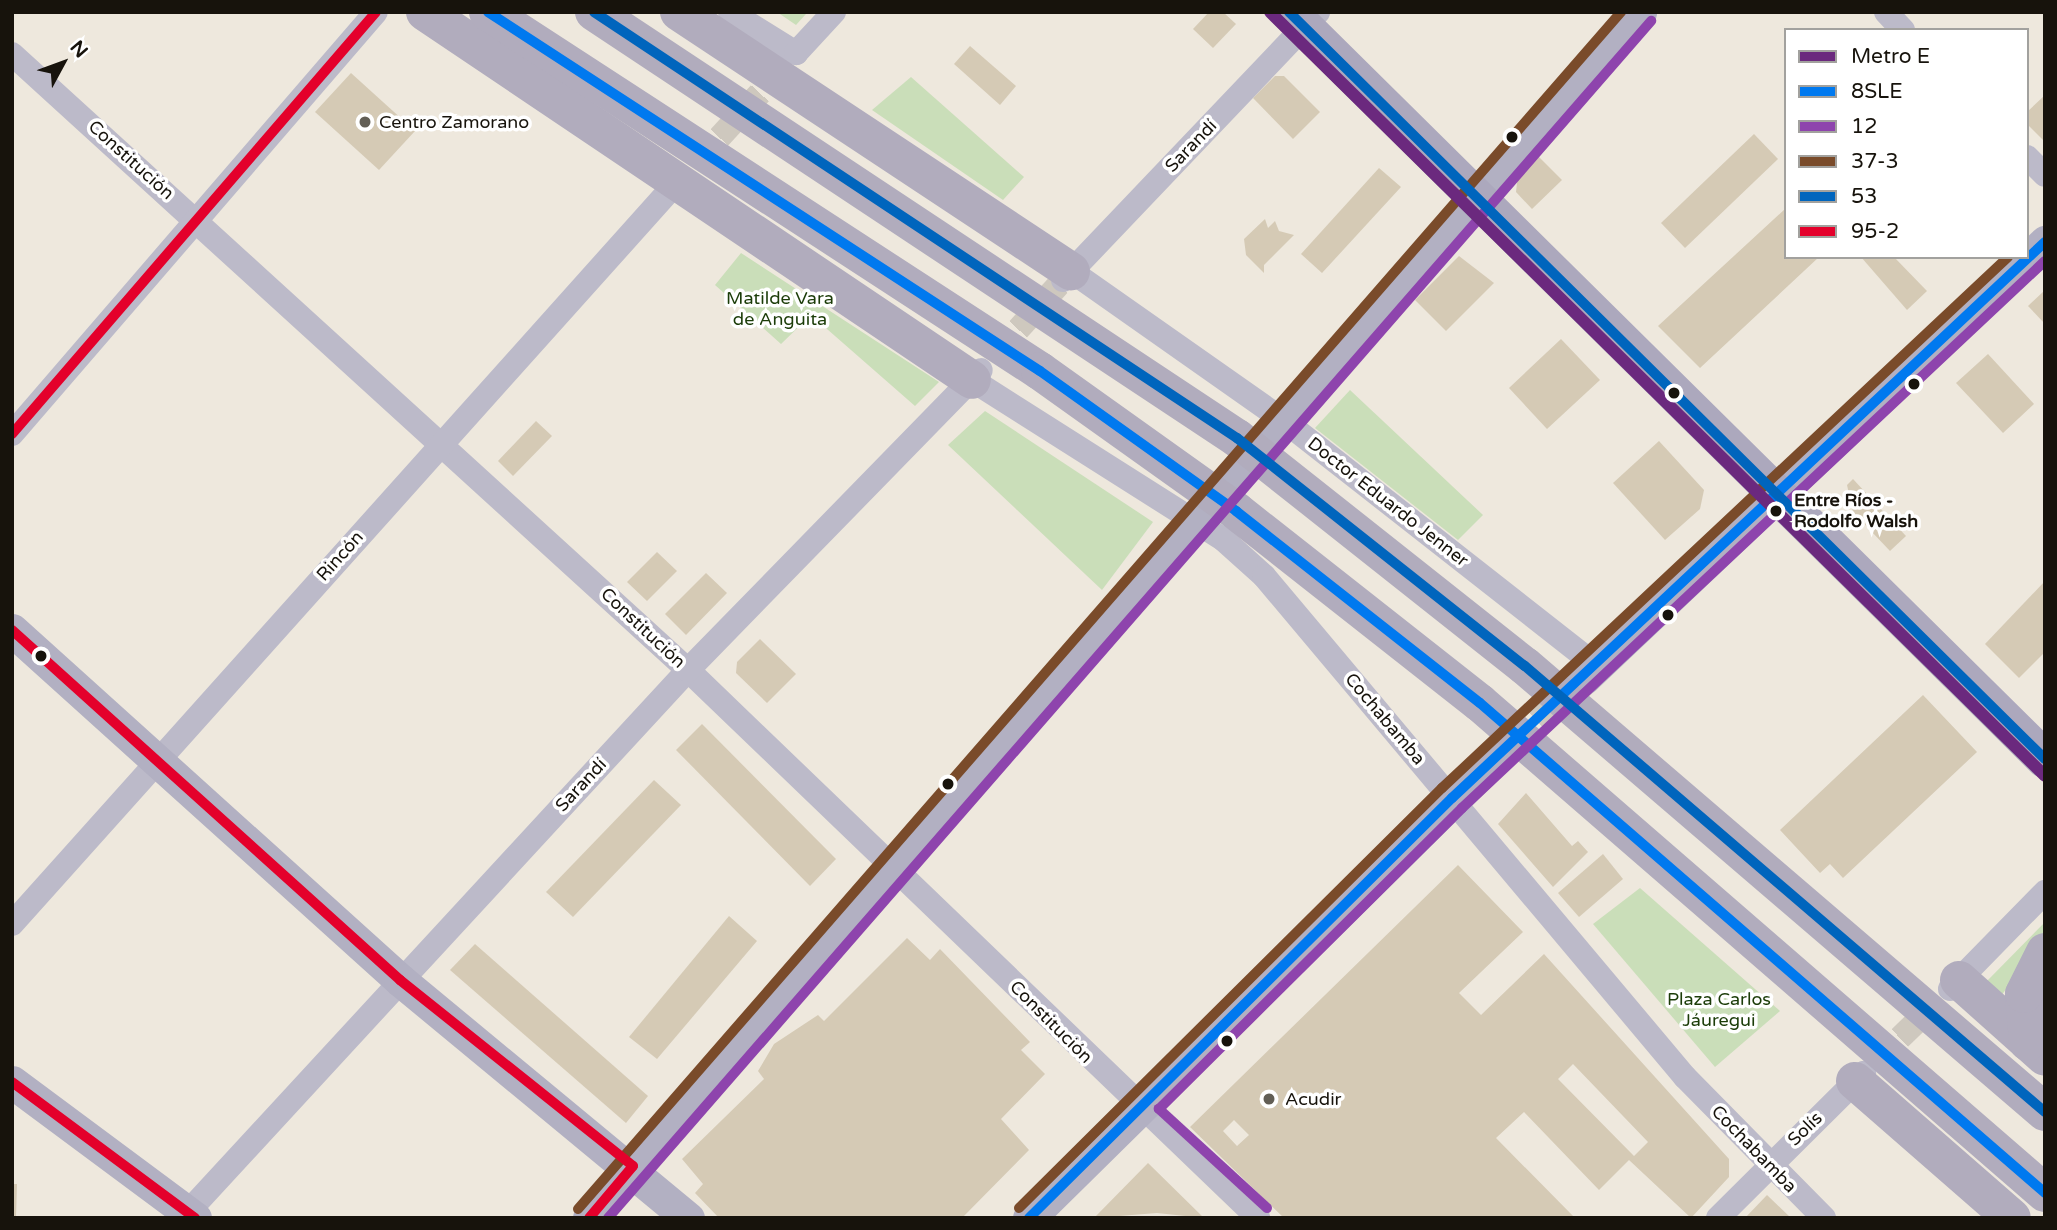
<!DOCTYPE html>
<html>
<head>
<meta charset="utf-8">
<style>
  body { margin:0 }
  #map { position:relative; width:2057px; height:1230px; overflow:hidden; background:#eee8dd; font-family:"Varela Round",sans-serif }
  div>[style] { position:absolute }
  .green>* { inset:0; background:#cadeb9 }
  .building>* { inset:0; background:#d5cab5 }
  .street-tunnel>* { height:24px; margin-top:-12px; transform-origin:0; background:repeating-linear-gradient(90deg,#cec8be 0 24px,transparent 0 36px) }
  .secondary-tunnel>* { height:33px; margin-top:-16.5px; transform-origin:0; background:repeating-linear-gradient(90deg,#cec8be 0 33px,transparent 0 50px) }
  .street>* { height:24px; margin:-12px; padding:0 12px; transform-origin:12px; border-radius:12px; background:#bcbac9 }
  .secondary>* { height:33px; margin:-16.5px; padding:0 16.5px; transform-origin:16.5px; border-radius:16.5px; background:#b2b0c2 }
  .primary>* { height:38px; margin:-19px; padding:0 19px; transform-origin:19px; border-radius:19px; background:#aca8bd }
  .highway>* { height:38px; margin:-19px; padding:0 19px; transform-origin:19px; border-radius:19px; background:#b1acbd }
  .bus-1>* { height:10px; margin:-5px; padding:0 5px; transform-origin:5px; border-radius:5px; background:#0079ef }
  .bus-2>* { height:10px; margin:-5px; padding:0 5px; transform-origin:5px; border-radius:5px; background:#8e44ad }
  .bus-3>* { height:10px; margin:-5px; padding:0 5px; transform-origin:5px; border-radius:5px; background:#7a4b2a }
  .bus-4>* { height:10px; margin:-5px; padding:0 5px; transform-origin:5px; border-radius:5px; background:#0065bd }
  .bus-5>* { height:10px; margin:-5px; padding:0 5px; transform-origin:5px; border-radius:5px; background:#e4002b }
  .metro-1>* { height:12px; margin:-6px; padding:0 6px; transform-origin:6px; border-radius:6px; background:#6b297e }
  .dots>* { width:19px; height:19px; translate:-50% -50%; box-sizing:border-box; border:4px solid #fff; border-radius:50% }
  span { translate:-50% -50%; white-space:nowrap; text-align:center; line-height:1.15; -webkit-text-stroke:7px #fff; paint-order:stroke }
  .poi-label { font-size:18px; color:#17130c }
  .left { translate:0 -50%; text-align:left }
  .street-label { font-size:18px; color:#17130c }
  .park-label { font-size:18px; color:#1b3c08 }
  .stop-label { font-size:18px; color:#17130c; font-weight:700 }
  .frame { position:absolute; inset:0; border:14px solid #17130c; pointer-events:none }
  .legend { position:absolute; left:1784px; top:28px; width:245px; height:231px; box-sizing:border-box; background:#fff; border:2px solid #a2a19e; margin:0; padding:9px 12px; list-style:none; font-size:21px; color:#17130c }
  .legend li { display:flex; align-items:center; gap:14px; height:35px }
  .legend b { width:35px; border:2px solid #a2a19e }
  .north { position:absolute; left:28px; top:28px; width:70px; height:70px; -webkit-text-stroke:5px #fff; paint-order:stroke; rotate:49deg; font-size:19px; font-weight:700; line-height:28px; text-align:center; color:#17130c }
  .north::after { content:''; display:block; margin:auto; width:24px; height:32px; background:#17130c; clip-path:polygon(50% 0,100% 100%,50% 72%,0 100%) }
</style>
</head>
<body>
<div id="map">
  <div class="green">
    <div style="clip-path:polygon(777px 12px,804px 12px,806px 14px,796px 25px)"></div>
    <div style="clip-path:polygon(911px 77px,1024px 177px,1003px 200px,872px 110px)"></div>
    <div style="clip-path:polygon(741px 253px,939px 382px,915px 406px,811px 315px,781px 344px,715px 285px)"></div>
    <div style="clip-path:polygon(1350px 390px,1483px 515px,1458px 540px,1315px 428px)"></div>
    <div style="clip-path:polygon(985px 411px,1153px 522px,1102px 590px,948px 445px)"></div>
    <div style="clip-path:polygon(1640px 888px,1780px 1011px,1715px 1067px,1593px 924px)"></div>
    <div style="clip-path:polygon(2045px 922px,2045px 936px,2001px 996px,1986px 982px)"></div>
  </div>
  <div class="building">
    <div style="clip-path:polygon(1209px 12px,1223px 12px,1236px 24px,1213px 48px,1193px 29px)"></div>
    <div style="clip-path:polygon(970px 46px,1016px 86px,1000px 105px,954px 64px)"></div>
    <div style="clip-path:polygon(351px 73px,415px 131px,379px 170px,315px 112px)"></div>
    <div style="clip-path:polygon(1275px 76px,1284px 76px,1320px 112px,1293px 139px,1253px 98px)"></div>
    <div style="clip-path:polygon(2045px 95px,2045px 142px,2027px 124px,2027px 112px)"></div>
    <div style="clip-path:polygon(1754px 134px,1778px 159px,1685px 248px,1661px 223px)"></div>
    <div style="clip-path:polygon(1537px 155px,1562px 180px,1532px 209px,1516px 192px,1518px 174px)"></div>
    <div style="clip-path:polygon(1379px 168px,1401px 187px,1322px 273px,1301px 254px)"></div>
    <div style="clip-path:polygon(1786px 208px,1786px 257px,1819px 257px,1700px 368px,1658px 326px)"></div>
    <div style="clip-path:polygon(1265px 219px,1268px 228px,1275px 221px,1279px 231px,1294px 235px,1264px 265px,1264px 273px,1246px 255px,1244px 239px)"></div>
    <div style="clip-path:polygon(1459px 256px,1494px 283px,1446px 331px,1415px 300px)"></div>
    <div style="clip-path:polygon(1861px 257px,1894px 257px,1927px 291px,1907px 310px)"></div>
    <div style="clip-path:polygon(2045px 290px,2045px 324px,2028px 306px)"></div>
    <div style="clip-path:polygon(1561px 339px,1600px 380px,1547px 429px,1509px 388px)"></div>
    <div style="clip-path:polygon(1988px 354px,2034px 404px,2003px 433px,1956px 383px)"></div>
    <div style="clip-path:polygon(536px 421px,552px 436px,513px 476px,498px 461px)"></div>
    <div style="clip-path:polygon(1659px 441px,1704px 490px,1700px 509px,1665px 540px,1613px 483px)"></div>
    <div style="clip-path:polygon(1853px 479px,1906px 536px,1890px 551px,1853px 512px,1847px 485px)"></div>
    <div style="clip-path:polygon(657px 552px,677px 571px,647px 601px,627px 582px)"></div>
    <div style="clip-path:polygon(706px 573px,727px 593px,686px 635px,665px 614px)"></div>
    <div style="clip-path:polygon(2045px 581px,2045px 652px,2019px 678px,1985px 644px)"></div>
    <div style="clip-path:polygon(760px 639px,796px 674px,767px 703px,736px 673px,737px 662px)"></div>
    <div style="clip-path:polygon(1923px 695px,1977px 752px,1843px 878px,1830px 864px,1820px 873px,1780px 830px)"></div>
    <div style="clip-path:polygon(702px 724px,836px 859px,810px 886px,676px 750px)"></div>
    <div style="clip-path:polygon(654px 780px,681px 805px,573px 917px,546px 892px)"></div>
    <div style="clip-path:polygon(1526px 793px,1572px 846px,1578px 841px,1588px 852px,1553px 887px,1498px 824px)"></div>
    <div style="clip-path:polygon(1603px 854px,1623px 879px,1579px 917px,1558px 893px)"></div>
    <div style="clip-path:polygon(evenodd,1458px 865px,1523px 932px,1459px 993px,1481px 1015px,1544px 954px,1729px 1159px,1729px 1177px,1691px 1218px,1629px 1160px,1599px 1190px,1524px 1112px,1496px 1138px,1575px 1218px,1284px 1218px,1190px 1127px,1458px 865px,1573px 1064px,1648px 1142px,1634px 1156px,1558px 1079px,1573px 1064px,1458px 865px,1234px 1120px,1249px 1135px,1237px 1146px,1223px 1131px,1234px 1120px)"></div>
    <div style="clip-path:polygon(729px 916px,757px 941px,657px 1059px,629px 1037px)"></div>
    <div style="clip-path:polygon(907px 938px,930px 960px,940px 949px,1030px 1042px,1021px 1050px,1045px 1074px,1001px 1119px,1029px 1150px,962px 1218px,719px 1218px,695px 1193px,703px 1184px,682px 1159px,764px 1079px,758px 1071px,774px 1044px,818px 1015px,824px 1021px)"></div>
    <div style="clip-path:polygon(475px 944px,648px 1096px,626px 1123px,450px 970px)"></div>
    <div style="clip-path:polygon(1148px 1163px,1204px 1218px,1157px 1213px,1094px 1218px)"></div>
    <div style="clip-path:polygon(12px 1184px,17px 1184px,16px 1218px,12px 1218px)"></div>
    <div style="clip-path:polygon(1767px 1195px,1791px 1218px,1745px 1218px)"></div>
  </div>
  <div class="street-tunnel">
    <div style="left:695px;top:164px;width:132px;rotate:-47.5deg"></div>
    <div style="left:994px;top:356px;width:103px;rotate:-47.8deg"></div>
    <div style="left:1874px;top:1063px;width:86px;rotate:-44.1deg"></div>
  </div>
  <div class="secondary-tunnel">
    <div style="left:1500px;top:754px;width:110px;rotate:-42.1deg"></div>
  </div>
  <div class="street">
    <div style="left:730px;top:12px;width:78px;rotate:31.8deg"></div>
    <div style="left:796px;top:53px;width:56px;rotate:-47.2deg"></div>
    <div style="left:1886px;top:12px;width:25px;rotate:47deg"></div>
    <div style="left:12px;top:54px;width:915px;rotate:42.34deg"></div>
    <div style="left:688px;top:670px;width:791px;rotate:43.87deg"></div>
    <div style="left:2027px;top:157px;width:25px;rotate:45deg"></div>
    <div style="left:1071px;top:271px;width:259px;rotate:35.1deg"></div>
    <div style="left:1283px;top:420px;width:399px;rotate:38.1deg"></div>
    <div style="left:1063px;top:280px;width:370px;rotate:-46.4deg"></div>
    <div style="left:972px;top:380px;width:299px;rotate:32.4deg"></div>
    <div style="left:1224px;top:540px;width:54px;rotate:42deg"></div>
    <div style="left:1264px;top:576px;width:654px;rotate:49.96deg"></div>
    <div style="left:1685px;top:1077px;width:198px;rotate:45.4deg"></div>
    <div style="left:12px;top:434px;width:557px;rotate:-49.22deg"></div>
    <div style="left:12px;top:924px;width:986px;rotate:-48.13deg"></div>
    <div style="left:1950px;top:989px;width:136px;rotate:-45.6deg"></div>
    <div style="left:188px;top:1212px;width:737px;rotate:-47.31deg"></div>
    <div style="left:688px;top:670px;width:419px;rotate:-45.7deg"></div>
    <div style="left:1718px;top:1218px;width:206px;rotate:-44.8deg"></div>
  </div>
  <div class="secondary">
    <div style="left:12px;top:630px;width:523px;rotate:42.05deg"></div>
    <div style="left:400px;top:980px;width:374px;rotate:39.6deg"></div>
    <div style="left:1584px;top:678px;width:635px;rotate:-43.4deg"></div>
    <div style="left:12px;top:1082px;width:228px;rotate:36.6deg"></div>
    <div style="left:589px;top:1218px;width:1600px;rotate:-48.93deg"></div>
    <div style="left:1029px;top:1218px;width:658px;rotate:-44.57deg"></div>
  </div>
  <div class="primary">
    <div style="left:1289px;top:12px;width:1063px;rotate:44.66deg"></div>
  </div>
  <div class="highway">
    <div style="left:425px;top:12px;width:659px;rotate:33.93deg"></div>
    <div style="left:488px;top:12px;width:658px;rotate:33.04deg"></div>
    <div style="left:1040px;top:371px;width:241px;rotate:35.5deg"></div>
    <div style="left:1236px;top:511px;width:310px;rotate:38.2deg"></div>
    <div style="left:1480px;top:703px;width:748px;rotate:40.93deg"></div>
    <div style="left:594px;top:12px;width:771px;rotate:33.53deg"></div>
    <div style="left:1237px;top:438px;width:367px;rotate:38.4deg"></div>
    <div style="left:1525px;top:666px;width:685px;rotate:40.62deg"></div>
    <div style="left:679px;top:12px;width:470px;rotate:33.5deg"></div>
    <div style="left:1959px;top:980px;width:115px;rotate:41.8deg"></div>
    <div style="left:2028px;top:1042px;width:48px;rotate:-94.8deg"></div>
    <div style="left:2024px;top:994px;width:47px;rotate:-63.4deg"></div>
    <div style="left:1855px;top:1081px;width:208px;rotate:41.1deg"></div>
  </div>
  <div class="bus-1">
    <div style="left:488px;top:12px;width:658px;rotate:33.04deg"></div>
    <div style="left:1040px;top:371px;width:241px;rotate:35.5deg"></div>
    <div style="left:1236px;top:511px;width:310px;rotate:38.2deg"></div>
    <div style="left:1480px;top:703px;width:748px;rotate:40.93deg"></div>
    <div style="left:1029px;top:1218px;width:596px;rotate:-44.8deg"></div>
    <div style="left:1452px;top:798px;width:813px;rotate:-43.16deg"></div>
  </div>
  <div class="bus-2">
    <div style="left:1267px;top:1208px;width:147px;rotate:-137.5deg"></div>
    <div style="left:1159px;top:1109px;width:427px;rotate:-44.8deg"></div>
    <div style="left:1462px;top:808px;width:799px;rotate:-43.18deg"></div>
    <div style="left:608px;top:1218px;width:1588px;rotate:-48.93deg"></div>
  </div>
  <div class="bus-3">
    <div style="left:1019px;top:1208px;width:596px;rotate:-44.8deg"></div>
    <div style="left:1442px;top:788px;width:776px;rotate:-43.17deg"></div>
    <div style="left:578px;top:1209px;width:1588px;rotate:-48.93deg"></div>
  </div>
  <div class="bus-4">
    <div style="left:594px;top:12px;width:771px;rotate:33.53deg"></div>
    <div style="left:1237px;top:438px;width:367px;rotate:38.4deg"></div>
    <div style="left:1525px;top:666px;width:685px;rotate:40.62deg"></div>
    <div style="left:1289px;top:12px;width:1063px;rotate:44.66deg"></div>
  </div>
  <div class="bus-5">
    <div style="left:12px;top:434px;width:557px;rotate:-49.22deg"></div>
    <div style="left:12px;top:630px;width:523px;rotate:42.05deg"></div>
    <div style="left:400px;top:980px;width:298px;rotate:38.6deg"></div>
    <div style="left:633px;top:1166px;width:68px;rotate:130.2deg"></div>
    <div style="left:12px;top:1082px;width:228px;rotate:36.6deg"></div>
  </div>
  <div class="metro-1">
    <div style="left:1270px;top:12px;width:1088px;rotate:44.59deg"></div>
  </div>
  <div class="dots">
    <div style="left:365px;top:122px;background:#625e55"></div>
    <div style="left:1512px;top:137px;background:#17130c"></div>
    <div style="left:1914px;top:384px;background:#17130c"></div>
    <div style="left:1674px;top:393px;background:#17130c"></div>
    <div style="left:1776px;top:511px;background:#17130c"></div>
    <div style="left:1668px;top:615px;background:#17130c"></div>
    <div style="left:41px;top:656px;background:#17130c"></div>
    <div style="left:948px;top:784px;background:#17130c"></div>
    <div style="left:1227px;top:1041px;background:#17130c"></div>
    <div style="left:1269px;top:1099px;background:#625e55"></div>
  </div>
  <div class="poi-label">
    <span class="left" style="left:379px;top:122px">Centro Zamorano</span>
    <span class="left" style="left:1285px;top:1099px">Acudir</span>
  </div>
  <div class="street-label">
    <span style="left:1191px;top:146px;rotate:-46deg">Sarandí</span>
    <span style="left:131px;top:160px;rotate:42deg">Constitución</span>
    <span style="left:1388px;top:502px;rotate:38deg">Doctor Eduardo Jenner</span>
    <span style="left:340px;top:556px;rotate:-48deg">Rincón</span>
    <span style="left:643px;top:628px;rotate:43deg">Constitución</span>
    <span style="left:1385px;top:719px;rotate:50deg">Cochabamba</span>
    <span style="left:581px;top:785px;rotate:-47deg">Sarandí</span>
    <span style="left:1051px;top:1022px;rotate:45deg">Constitución</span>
    <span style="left:1805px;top:1129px;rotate:-44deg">Solís</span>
    <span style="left:1754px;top:1149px;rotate:46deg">Cochabamba</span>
  </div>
  <div class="park-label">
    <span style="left:780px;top:309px">Matilde Vara<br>de Anguita</span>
    <span style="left:1719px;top:1010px">Plaza Carlos<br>Jáuregui</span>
  </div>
  <div class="stop-label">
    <span class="left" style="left:1794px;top:511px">Entre Ríos -<br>Rodolfo Walsh</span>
  </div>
  <div class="frame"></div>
  <ul class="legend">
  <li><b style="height:9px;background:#6b297e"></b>Metro E</li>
  <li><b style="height:9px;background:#0079ef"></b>8SLE</li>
  <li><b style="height:9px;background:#8e44ad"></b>12</li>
  <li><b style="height:9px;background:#7a4b2a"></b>37-3</li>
  <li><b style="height:9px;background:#0065bd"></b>53</li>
  <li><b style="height:9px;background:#e4002b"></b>95-2</li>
  </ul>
  <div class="north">N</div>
</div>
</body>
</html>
